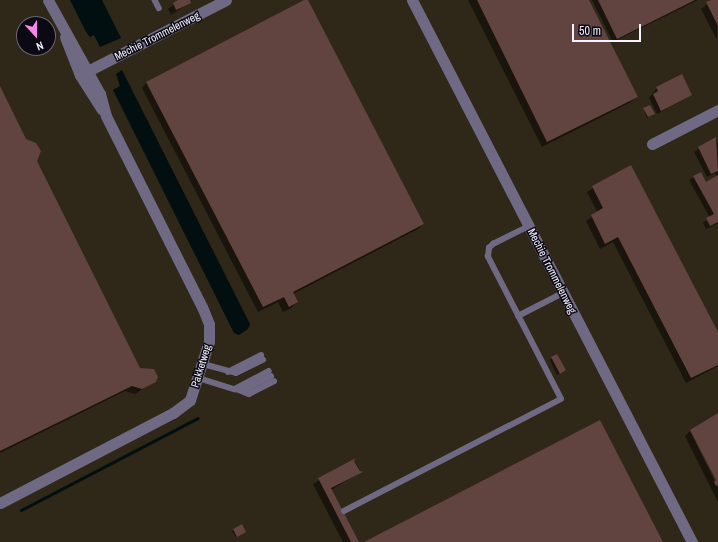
<!DOCTYPE html>
<html>
<head>
<meta charset="utf-8">
<style>
  body { margin:0 }
  #map { position:relative; width:718px; height:542px; overflow:hidden; background:#221d33; font-family:"Archivo Narrow",sans-serif }
  div>[style] { position:absolute }
  .industrial>* { inset:0; background:#2f2717 }
  .water>* { inset:0; background:#020f10 }
  .shadow>* { inset:0; background:#0007 }
  .stream>* { height:3px; margin:-1.5px; padding:0 1.5px; transform-origin:1.5px; border-radius:1.5px; background:#020f10 }
  .building>* { inset:0; background:#61443f }
  .lane>* { height:5.5px; margin:-2.75px; padding:0 2.75px; transform-origin:2.75px; border-radius:2.75px; background:#6f6984 }
  .street>* { height:11px; margin:-5.5px; padding:0 5.5px; transform-origin:5.5px; border-radius:5.5px; background:#6f6984 }
  span { translate:-50% -50%; white-space:nowrap; text-align:center; line-height:1.15; -webkit-text-stroke:3px #0b0913; paint-order:stroke }
  .street-label { font-size:11px; color:#f4f2fe }
  .north { position:absolute; left:16px; top:16px; width:40px; height:40px; box-sizing:border-box; background:#0b0913; border:1px solid #686671; border-radius:50%; rotate:159deg; font-size:11px; font-weight:700; line-height:16px; text-align:center; color:#f4f2fe }
  .north::after { content:''; display:block; margin:auto; width:14px; height:18px; background:#f788eb; clip-path:polygon(50% 0,100% 100%,50% 72%,0 100%) }
  .scale { position:absolute; left:572px; top:24px; width:69px; height:18px; box-sizing:border-box; border:2px solid #f4f2fe; border-top:0; padding-left:5px; font-size:12px; line-height:14px; white-space:nowrap; color:#f4f2fe; -webkit-text-stroke:3px #0b0913; paint-order:stroke }
</style>
</head>
<body>
<div id="map">
  <div class="industrial">
    <div style="clip-path:polygon(evenodd,0 0,718px 0,718px 542px,0 542px,0 0,24px 24px,48px 24px,48px 48px,24px 48px,24px 24px)"></div>
  </div>
  <div class="water">
    <div style="clip-path:polygon(70px 0,102px 0,121px 38px,100px 47px,94px 35px,90px 37px,86px 32px)"></div>
    <div style="clip-path:polygon(122px 70px,250px 324px,248px 329px,239px 335px,234px 333px,113px 90px,120px 86px,116px 74px)"></div>
  </div>
  <div class="shadow">
    <div style="clip-path:polygon(180px 0,189px 0,190px 2px,171px 15px,168px 9px)"></div>
    <div style="clip-path:polygon(307px 0,423px 224px,418px 229px,293px 294px,297px 302px,291px 308px,283px 312px,278px 302px,258px 312px,142px 88px,147px 82px)"></div>
    <div style="clip-path:polygon(468px 0,588px 0,637px 97px,631px 102px,542px 147px)"></div>
    <div style="clip-path:polygon(592px 0,698px 0,613px 42px)"></div>
    <div style="clip-path:polygon(713px 0,718px 0,717px 40px,701px 9px)"></div>
    <div style="clip-path:polygon(657px 88px,691px 95px,657px 114px,649px 98px)"></div>
    <div style="clip-path:polygon(0 89px,139px 369px,155px 381px,135px 394px,125px 391px,0 453px)"></div>
    <div style="clip-path:polygon(644px 109px,653px 114px,647px 118px)"></div>
    <div style="clip-path:polygon(716px 139px,718px 143px,718px 223px,706px 229px,703px 223px,710px 218px,689px 180px,700px 173px,705px 183px,717px 177px,715px 173px,707px 177px,694px 152px)"></div>
    <div style="clip-path:polygon(631px 166px,718px 335px,718px 366px,686px 383px,613px 242px,600px 249px,586px 221px,598px 213px,587px 192px)"></div>
    <div style="clip-path:polygon(552px 358px,565px 370px,557px 375px,550px 360px)"></div>
    <div style="clip-path:polygon(690px 431px,718px 488px,718px 502px,685px 436px)"></div>
    <div style="clip-path:polygon(354px 460px,361px 472px,331px 490px,358px 542px,343px 542px,313px 484px)"></div>
    <div style="clip-path:polygon(242px 525px,244px 532px,236px 537px,232px 531px)"></div>
  </div>
  <div class="stream">
    <div style="left:21px;top:510px;width:199px;rotate:-27.5deg"></div>
  </div>
  <div class="building">
    <div style="clip-path:polygon(178px 0,190px 0,191px 3px,176px 10px,173px 3px)"></div>
    <div style="clip-path:polygon(304px 0,308px 0,424px 224px,293px 292px,298px 302px,289px 307px,284px 297px,263px 307px,146px 82px)"></div>
    <div style="clip-path:polygon(477px 0,589px 0,638px 97px,547px 142px)"></div>
    <div style="clip-path:polygon(598px 0,695px 0,617px 39px)"></div>
    <div style="clip-path:polygon(711px 0,718px 0,718px 26px,706px 2px)"></div>
    <div style="clip-path:polygon(682px 74px,692px 95px,661px 111px,653px 94px,658px 91px,656px 87px)"></div>
    <div style="clip-path:polygon(0 86px,26px 139px,36px 143px,41px 151px,37px 161px,140px 368px,154px 369px,158px 377px,156px 382px,142px 389px,132px 386px,0 451px)"></div>
    <div style="clip-path:polygon(650px 105px,655px 114px,648px 117px,643px 108px)"></div>
    <div style="clip-path:polygon(716px 137px,718px 171px,711px 174px,698px 147px)"></div>
    <div style="clip-path:polygon(631px 165px,718px 332px,718px 365px,691px 378px,618px 237px,605px 244px,591px 215px,603px 208px,592px 186px)"></div>
    <div style="clip-path:polygon(701px 172px,706px 182px,718px 175px,718px 222px,710px 226px,706px 218px,714px 214px,693px 176px)"></div>
    <div style="clip-path:polygon(557px 354px,566px 370px,560px 374px,551px 357px)"></div>
    <div style="clip-path:polygon(718px 413px,718px 485px,716px 486px,714px 482px,716px 480px,690px 430px)"></div>
    <div style="clip-path:polygon(600px 420px,663px 542px,364px 542px)"></div>
    <div style="clip-path:polygon(356px 458px,354px 461px,360px 471px,363px 472px,331px 488px,359px 542px,351px 542px,318px 478px)"></div>
    <div style="clip-path:polygon(242px 524px,246px 532px,237px 537px,233px 529px)"></div>
  </div>
  <div class="lane">
    <div style="left:155px;top:0;width:9px;rotate:63deg"></div>
    <div style="left:518px;top:316px;width:51px;rotate:-27.1deg"></div>
    <div style="left:203px;top:364px;width:34px;rotate:15deg"></div>
    <div style="left:236px;top:373px;width:30px;rotate:-26deg"></div>
    <div style="left:228px;top:372px;width:37px;rotate:-27deg"></div>
    <div style="left:198px;top:378px;width:39px;rotate:17deg"></div>
    <div style="left:235px;top:389px;width:11px"></div>
    <div style="left:246px;top:389px;width:28px;rotate:-27deg"></div>
    <div style="left:235px;top:389px;width:38px;rotate:-28deg"></div>
    <div style="left:239px;top:390px;width:11px;rotate:22deg"></div>
    <div style="left:249px;top:394px;width:28px;rotate:-27deg"></div>
    <div style="left:344px;top:511px;width:244px;rotate:-27.3deg"></div>
    <div style="left:561px;top:399px;width:160px;rotate:-117.2deg"></div>
    <div style="left:488px;top:257px;width:9px;rotate:-84deg"></div>
    <div style="left:489px;top:248px;width:6px;rotate:-45deg"></div>
    <div style="left:493px;top:244px;width:40px;rotate:-26.6deg"></div>
  </div>
  <div class="street">
    <div style="left:412px;top:0;width:610px;rotate:62.68deg"></div>
    <div style="left:65px;top:37px;width:41px;rotate:68.5deg"></div>
    <div style="left:80px;top:75px;width:41px;rotate:57.8deg"></div>
    <div style="left:80px;top:75px;width:164px;rotate:-27.2deg"></div>
    <div style="left:652px;top:144px;width:74px;rotate:-27.3deg"></div>
    <div style="left:0;top:503px;width:195px;rotate:-27.5deg"></div>
    <div style="left:173px;top:413px;width:21px;rotate:-37deg"></div>
    <div style="left:190px;top:400px;width:62px;rotate:-72.1deg"></div>
    <div style="left:209px;top:341px;width:17px;rotate:-90deg"></div>
    <div style="left:209px;top:324px;width:18px;rotate:-112deg"></div>
    <div style="left:202px;top:307px;width:214px;rotate:-116.7deg"></div>
    <div style="left:106px;top:116px;width:23px;rotate:-105deg"></div>
    <div style="left:100px;top:94px;width:107px;rotate:-119deg"></div>
  </div>
  <div class="street-label">
    <span style="left:157px;top:36px;rotate:-27deg">Mechie Trommelenweg</span>
    <span style="left:552px;top:271px;rotate:63deg">Mechie Trommelenweg</span>
    <span style="left:201px;top:366px;rotate:-73deg">Pakketweg</span>
  </div>
  <div class="north">N</div>
  <div class="scale">50 m</div>
</div>
</body>
</html>
